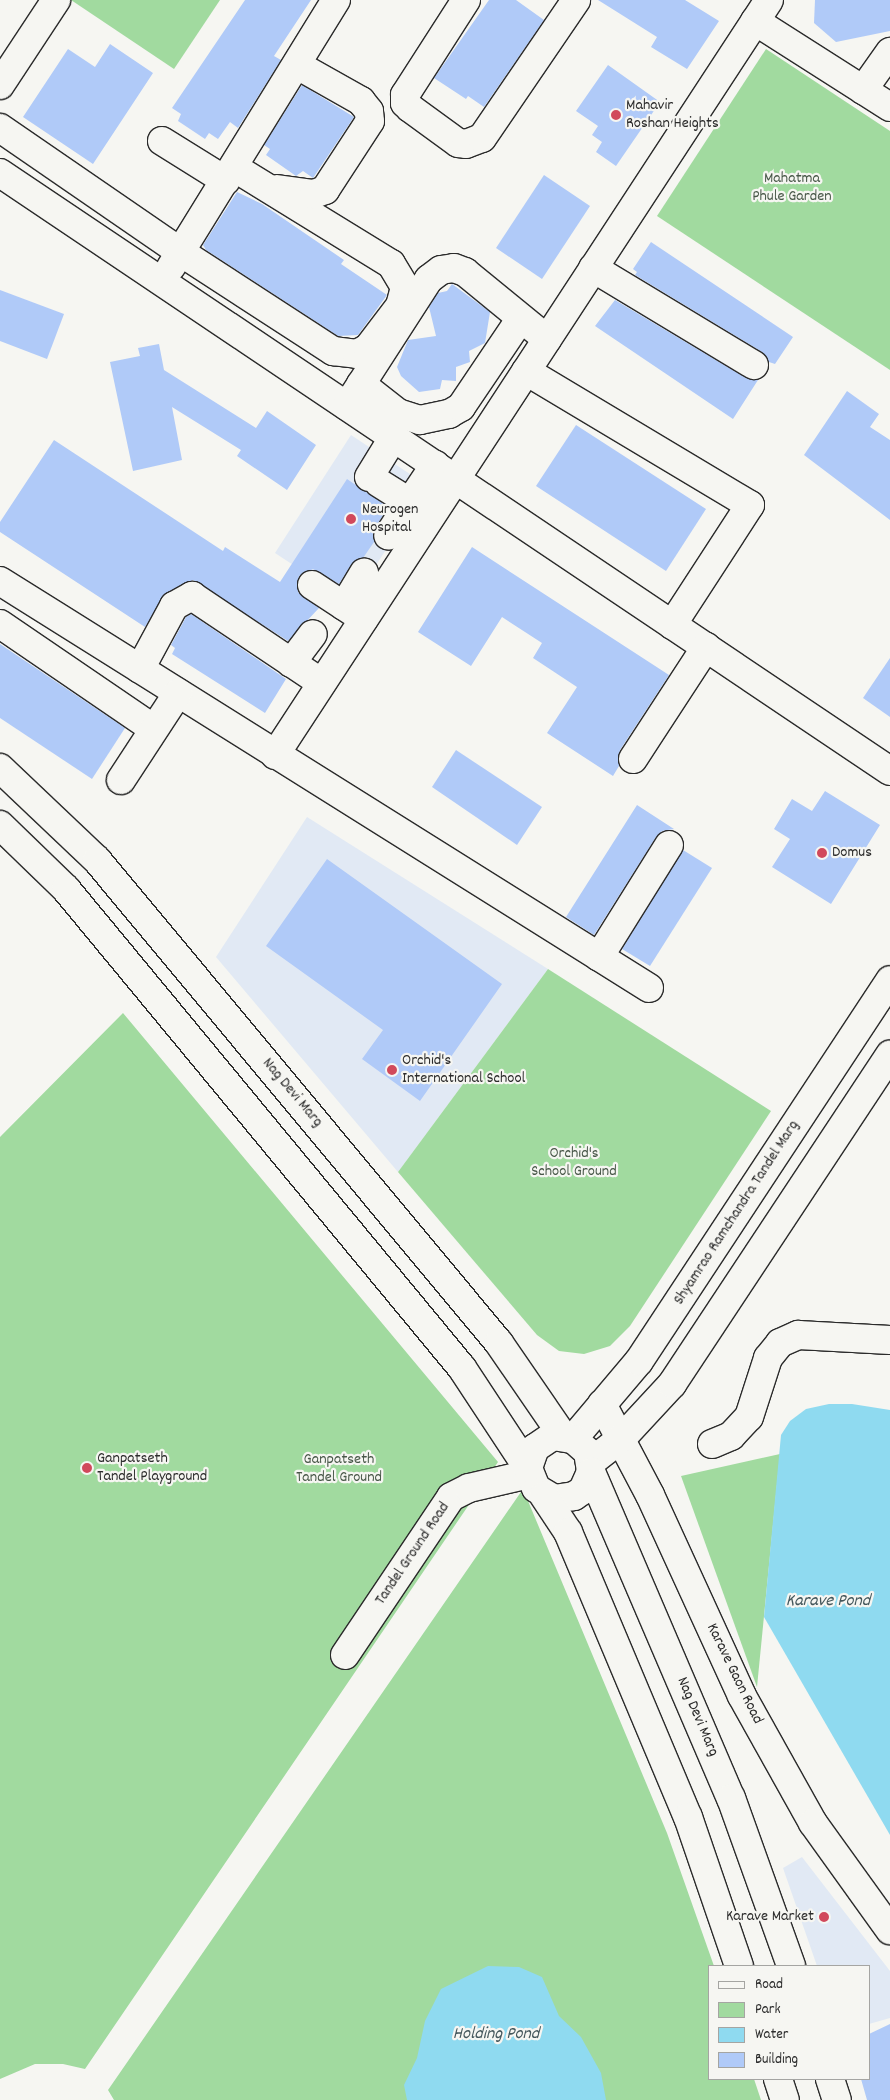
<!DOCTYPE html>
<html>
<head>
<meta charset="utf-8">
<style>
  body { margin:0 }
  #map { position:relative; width:890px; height:2100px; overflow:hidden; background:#f6f6f2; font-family:Dekko,sans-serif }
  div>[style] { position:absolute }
  .built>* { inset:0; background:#e1e9f4 }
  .green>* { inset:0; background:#a1da9f }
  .water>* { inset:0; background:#8fdaf0 }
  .building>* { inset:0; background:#b0caf8 }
  .roads { filter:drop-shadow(1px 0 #2b2b2b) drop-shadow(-1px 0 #2b2b2b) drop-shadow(0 1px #2b2b2b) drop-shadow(0 -1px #2b2b2b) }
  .minor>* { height:28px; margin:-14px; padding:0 14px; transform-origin:14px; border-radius:14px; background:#f6f6f2 }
  .major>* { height:28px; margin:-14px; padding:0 14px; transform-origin:14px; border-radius:14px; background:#f6f6f2 }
  .dots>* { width:14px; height:14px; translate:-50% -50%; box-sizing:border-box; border:2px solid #f6f6f2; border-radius:50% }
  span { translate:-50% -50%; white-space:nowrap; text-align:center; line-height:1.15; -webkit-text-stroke:4.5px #f6f6f2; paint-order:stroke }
  .poi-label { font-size:16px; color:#2b2b2b }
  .left { translate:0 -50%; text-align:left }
  .right { translate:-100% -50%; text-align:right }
  .park-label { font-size:16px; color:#485748 }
  .street-label { font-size:16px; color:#2b2b2b }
  .water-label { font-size:18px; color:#44575c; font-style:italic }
  .legend { position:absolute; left:708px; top:1965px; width:162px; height:115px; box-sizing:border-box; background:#f6f6f2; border:1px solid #a5a5a2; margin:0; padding:6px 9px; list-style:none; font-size:15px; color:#2b2b2b }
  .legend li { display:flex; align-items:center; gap:10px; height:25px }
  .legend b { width:25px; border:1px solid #a5a5a2 }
</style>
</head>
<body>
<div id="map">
  <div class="built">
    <div style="clip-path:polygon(351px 435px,428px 486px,351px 603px,275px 553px)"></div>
    <div style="clip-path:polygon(307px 817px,548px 969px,398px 1172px,216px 957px)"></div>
    <div style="clip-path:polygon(802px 1857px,890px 1971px,890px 2018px,869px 2024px,869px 1966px,817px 1966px,783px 1868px)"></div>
  </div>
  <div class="green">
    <div style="clip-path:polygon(71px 0,220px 0,174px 69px)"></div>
    <div style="clip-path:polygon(766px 49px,890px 131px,890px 370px,657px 216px)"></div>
    <div style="clip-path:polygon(548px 969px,771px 1111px,630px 1326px,610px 1346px,584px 1354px,559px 1351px,537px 1335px,398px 1172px)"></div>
    <div style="clip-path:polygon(123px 1013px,498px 1462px,85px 2069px,63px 2064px,35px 2064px,0 2079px,0 1137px)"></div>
    <div style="clip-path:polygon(780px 1454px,757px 1687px,681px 1476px)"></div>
    <div style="clip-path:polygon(523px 1489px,667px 1833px,714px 1966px,709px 1966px,709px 2079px,754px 2079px,761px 2100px,114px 2100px,108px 2090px)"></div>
  </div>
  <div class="water">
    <div style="clip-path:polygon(829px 1404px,852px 1404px,890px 1410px,890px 1835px,764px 1617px,781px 1435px,790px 1421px,806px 1409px)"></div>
    <div style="clip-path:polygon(488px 1966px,519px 1967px,542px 1977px,559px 2016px,581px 2037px,601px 2073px,606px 2100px,407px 2100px,404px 2085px,417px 2058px,425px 2021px,441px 1989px)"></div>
  </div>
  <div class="building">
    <div style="clip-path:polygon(245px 0,311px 0,274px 56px,281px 60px,238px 128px,230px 122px,218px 139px,209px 133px,205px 139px,178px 121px,181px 114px,172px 108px)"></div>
    <div style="clip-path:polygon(489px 0,516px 0,544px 20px,484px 107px,468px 96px,466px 99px,434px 78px)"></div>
    <div style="clip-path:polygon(598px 0,685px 0,719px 21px,687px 69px,651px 47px,657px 37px)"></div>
    <div style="clip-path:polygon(815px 0,890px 0,890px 31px,836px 42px,814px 23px)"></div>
    <div style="clip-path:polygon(110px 44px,153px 73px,93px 164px,23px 117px,68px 49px,95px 67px)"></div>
    <div style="clip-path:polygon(608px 65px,660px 102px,616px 166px,596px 152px,602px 142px,592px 135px,598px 126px,576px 111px)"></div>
    <div style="clip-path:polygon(302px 85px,354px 117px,313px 178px,303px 171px,296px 176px,266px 155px,270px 149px,264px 145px)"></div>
    <div style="clip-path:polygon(544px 175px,590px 206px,542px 279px,496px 248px)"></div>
    <div style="clip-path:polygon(237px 192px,262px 204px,344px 260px,341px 264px,387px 295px,358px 335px,338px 336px,206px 250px,203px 245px)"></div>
    <div style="clip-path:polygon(651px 242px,793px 337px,775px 364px,769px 362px,762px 352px,635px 275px,637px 272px,633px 269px)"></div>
    <div style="clip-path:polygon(452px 284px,490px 312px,485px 343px,469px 351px,470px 362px,456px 367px,456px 381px,442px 380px,440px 389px,419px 392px,401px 376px,397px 367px,408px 340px,436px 336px,429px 307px,438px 293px,447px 291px)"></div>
    <div style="clip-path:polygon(0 290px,64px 314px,47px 359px,0 341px)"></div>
    <div style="clip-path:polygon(615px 300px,746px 378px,758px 380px,733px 419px,595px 326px)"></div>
    <div style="clip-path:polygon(159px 344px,164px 370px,256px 428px,267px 411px,316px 445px,287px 490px,237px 456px,241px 450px,172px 407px,182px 460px,133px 471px,110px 362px,140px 356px,138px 348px)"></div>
    <div style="clip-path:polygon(847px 391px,879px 414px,870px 427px,890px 440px,890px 520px,804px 455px)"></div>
    <div style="clip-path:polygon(576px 425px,706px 509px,666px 571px,536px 486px)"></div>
    <div style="clip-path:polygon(54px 440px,223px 551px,225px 547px,280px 582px,347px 479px,388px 507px,375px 528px,374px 542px,363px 558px,351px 565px,339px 584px,313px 569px,299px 576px,298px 592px,319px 608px,288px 641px,193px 580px,166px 593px,145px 627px,0 532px,0 522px)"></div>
    <div style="clip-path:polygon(472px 547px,669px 675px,620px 750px,619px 766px,613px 776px,547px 733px,577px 687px,533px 658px,542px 643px,502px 617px,471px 666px,418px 632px)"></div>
    <div style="clip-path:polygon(191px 614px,286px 679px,265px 713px,172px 654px,175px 648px,171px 645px,186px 617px)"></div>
    <div style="clip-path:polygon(0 644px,125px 728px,92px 779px,0 718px)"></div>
    <div style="clip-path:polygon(890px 658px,890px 717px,863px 698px)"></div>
    <div style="clip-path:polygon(456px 750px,542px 807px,517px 845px,432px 787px)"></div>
    <div style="clip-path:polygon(825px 791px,880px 825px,831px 904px,772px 867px,790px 839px,774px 829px,792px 799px,812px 811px)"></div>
    <div style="clip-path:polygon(637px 805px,674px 829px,662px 831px,656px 837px,594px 935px,566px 917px)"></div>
    <div style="clip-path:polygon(683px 850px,712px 868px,650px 966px,622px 949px)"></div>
    <div style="clip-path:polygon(327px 859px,502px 984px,420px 1101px,362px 1059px,383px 1030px,266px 946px)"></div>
    <div style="clip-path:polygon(890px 2024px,890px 2100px,867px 2100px,861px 2079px,869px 2079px,869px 2034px)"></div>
  </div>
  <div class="roads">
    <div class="minor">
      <div style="left:466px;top:0;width:113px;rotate:122.7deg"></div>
      <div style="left:405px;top:95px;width:8px;rotate:90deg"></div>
      <div style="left:405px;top:103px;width:7px;rotate:45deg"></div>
      <div style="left:410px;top:108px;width:59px;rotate:36.1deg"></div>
      <div style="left:458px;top:143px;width:8px;rotate:7deg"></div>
      <div style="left:466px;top:144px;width:17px;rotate:-21deg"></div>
      <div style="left:482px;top:138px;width:167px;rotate:-55.7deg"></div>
      <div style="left:755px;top:21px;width:160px;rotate:32.5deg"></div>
      <div style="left:0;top:85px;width:102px;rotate:-56.6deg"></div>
      <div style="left:863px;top:90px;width:47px;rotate:-54.6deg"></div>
      <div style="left:0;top:128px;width:217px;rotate:34.5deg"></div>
      <div style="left:179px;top:251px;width:184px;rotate:33deg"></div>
      <div style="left:333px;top:351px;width:24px;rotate:7deg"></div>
      <div style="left:357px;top:354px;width:13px;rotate:-29deg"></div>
      <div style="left:368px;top:348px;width:53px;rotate:-52.7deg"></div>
      <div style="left:400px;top:306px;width:20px;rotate:-75deg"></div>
      <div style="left:405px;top:287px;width:27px;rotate:-121deg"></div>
      <div style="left:391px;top:264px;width:183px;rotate:-148.4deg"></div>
      <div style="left:162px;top:141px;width:75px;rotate:32deg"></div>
      <div style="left:0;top:173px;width:1072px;rotate:33.9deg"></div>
      <div style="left:277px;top:189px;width:37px;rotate:8deg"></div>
      <div style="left:314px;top:194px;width:12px;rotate:-20deg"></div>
      <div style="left:325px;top:190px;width:82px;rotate:-56.9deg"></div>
      <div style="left:370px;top:121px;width:10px;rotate:-96deg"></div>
      <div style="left:369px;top:111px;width:13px;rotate:-129deg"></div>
      <div style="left:361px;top:101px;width:73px;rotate:-150.6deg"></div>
      <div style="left:171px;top:267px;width:314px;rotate:-58.3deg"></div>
      <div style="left:593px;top:268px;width:188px;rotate:31.1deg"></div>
      <div style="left:526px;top:371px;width:261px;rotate:30.9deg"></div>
      <div style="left:750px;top:505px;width:143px;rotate:123deg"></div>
      <div style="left:361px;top:384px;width:47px;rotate:38.1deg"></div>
      <div style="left:398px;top:413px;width:23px;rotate:18deg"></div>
      <div style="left:420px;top:420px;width:30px;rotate:-12deg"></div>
      <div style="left:449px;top:414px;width:14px;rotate:-30deg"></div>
      <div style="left:461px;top:407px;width:107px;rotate:-56deg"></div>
      <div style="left:347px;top:406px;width:151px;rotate:-57.2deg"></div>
      <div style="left:429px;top:279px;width:15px;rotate:-37deg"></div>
      <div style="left:441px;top:270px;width:13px;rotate:-9deg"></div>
      <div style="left:454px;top:268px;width:12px;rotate:20deg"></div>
      <div style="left:465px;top:272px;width:106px;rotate:39.3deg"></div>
      <div style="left:369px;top:477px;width:46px;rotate:-58.4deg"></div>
      <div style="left:379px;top:483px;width:36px;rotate:32deg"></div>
      <div style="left:410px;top:502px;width:40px;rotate:122.9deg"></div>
      <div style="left:410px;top:502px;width:45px;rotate:-56deg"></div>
      <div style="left:0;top:581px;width:766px;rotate:32.09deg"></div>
      <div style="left:312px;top:585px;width:62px;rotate:33.2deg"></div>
      <div style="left:344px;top:606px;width:39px;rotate:-59deg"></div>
      <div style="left:0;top:624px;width:186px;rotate:34.3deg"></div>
      <div style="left:291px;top:663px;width:36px;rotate:-53deg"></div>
      <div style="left:140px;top:669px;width:72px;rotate:-61.6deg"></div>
      <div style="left:174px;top:606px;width:21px;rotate:-29deg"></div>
      <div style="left:192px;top:596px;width:156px;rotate:33.8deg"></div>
      <div style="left:275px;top:755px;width:902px;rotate:-56.8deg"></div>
      <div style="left:633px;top:759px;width:134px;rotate:-56.9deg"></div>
      <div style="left:121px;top:780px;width:104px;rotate:-56.8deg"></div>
      <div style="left:599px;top:957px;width:132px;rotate:-58deg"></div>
      <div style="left:602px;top:1404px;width:103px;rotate:62.2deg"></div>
      <div style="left:650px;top:1495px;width:221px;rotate:65.4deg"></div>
      <div style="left:742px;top:1696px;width:145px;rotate:60.8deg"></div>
      <div style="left:813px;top:1823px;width:132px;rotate:54.3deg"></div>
      <div style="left:573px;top:1439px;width:102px;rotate:-49.8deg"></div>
      <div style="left:639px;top:1361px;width:456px;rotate:-56.6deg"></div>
      <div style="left:712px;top:1444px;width:21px;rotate:-23deg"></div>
      <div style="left:731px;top:1436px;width:26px;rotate:-47deg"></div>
      <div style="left:749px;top:1417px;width:62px;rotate:-72.1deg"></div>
      <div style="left:768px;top:1358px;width:19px;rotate:-51deg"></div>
      <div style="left:780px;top:1343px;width:20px;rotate:-24deg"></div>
      <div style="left:798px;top:1335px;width:92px;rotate:3.1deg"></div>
      <div style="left:591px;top:1462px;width:39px;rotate:-38deg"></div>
      <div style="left:622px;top:1438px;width:74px;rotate:-47.2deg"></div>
      <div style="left:672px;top:1384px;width:395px;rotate:-56.5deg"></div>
      <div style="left:345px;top:1655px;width:190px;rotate:-56.1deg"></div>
      <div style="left:451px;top:1497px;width:20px;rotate:-27deg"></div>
      <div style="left:469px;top:1488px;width:62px;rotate:-13.1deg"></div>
    </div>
    <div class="major">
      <div style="left:0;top:768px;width:134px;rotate:43.5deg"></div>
      <div style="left:97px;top:860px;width:628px;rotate:50.23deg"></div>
      <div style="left:499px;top:1343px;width:113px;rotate:55.5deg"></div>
      <div style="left:0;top:825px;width:92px;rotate:44.1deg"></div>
      <div style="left:66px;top:889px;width:621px;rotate:50.42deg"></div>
      <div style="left:462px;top:1368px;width:120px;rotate:56.6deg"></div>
      <div style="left:591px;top:1472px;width:20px;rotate:114deg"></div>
      <div style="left:583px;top:1490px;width:11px;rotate:146deg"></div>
      <div style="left:574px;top:1496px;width:20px;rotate:171deg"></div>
      <div style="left:554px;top:1499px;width:21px;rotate:-149deg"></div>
      <div style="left:536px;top:1488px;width:22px;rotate:-112deg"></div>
      <div style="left:528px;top:1468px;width:21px;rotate:-71deg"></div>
      <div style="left:535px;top:1448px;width:22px;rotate:-34deg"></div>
      <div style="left:553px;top:1436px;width:20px;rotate:9deg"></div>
      <div style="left:573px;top:1439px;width:20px;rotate:41deg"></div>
      <div style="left:588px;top:1452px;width:20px;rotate:81deg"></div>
      <div style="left:591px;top:1472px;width:355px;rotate:66.8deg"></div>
      <div style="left:731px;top:1798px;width:178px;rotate:70.3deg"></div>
      <div style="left:544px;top:1496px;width:43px;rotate:56.3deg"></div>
      <div style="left:568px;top:1532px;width:309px;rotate:67.2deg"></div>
      <div style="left:688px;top:1817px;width:157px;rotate:71.1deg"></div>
      <div style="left:778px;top:2079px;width:22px;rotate:72deg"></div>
      <div style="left:830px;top:2079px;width:22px;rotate:72deg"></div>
    </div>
  </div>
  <div class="dots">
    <div style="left:616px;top:115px;background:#d1495b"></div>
    <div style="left:351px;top:519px;background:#d1495b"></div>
    <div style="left:822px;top:853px;background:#d1495b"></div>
    <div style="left:392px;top:1070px;background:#d1495b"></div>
    <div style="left:87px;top:1468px;background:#d1495b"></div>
    <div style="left:824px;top:1917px;background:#d1495b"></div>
  </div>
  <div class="poi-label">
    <span class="left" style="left:626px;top:115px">Mahavir<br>Roshan Heights</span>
    <span class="left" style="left:362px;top:519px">Neurogen<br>Hospital</span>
    <span class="left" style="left:832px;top:853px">Domus</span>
    <span class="left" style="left:402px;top:1070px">Orchid's<br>International School</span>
    <span class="left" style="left:97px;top:1468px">Ganpatseth<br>Tandel Playground</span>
    <span class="right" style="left:814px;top:1917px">Karave Market</span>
  </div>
  <div class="park-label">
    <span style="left:792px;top:188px">Mahatma<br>Phule Garden</span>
    <span style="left:574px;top:1163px">Orchid's<br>School Ground</span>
    <span style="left:339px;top:1469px">Ganpatseth<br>Tandel Ground</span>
  </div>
  <div class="street-label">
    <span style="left:292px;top:1093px;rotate:50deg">Nag Devi Marg</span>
    <span style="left:737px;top:1213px;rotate:-57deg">Shyamrao Ramchandra Tandel Marg</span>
    <span style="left:413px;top:1554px;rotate:-56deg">Tandel Ground Road</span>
    <span style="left:734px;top:1674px;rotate:64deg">Karave Gaon Road</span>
    <span style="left:697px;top:1717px;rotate:67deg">Nag Devi Marg</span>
  </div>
  <div class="water-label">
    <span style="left:828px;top:1602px">Karave Pond</span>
    <span style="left:496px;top:2035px">Holding Pond</span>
  </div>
  <ul class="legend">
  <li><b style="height:6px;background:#f6f6f2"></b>Road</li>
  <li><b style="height:14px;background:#a1da9f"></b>Park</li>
  <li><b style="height:14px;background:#8fdaf0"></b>Water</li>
  <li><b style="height:14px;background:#b0caf8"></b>Building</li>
  </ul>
</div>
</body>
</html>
